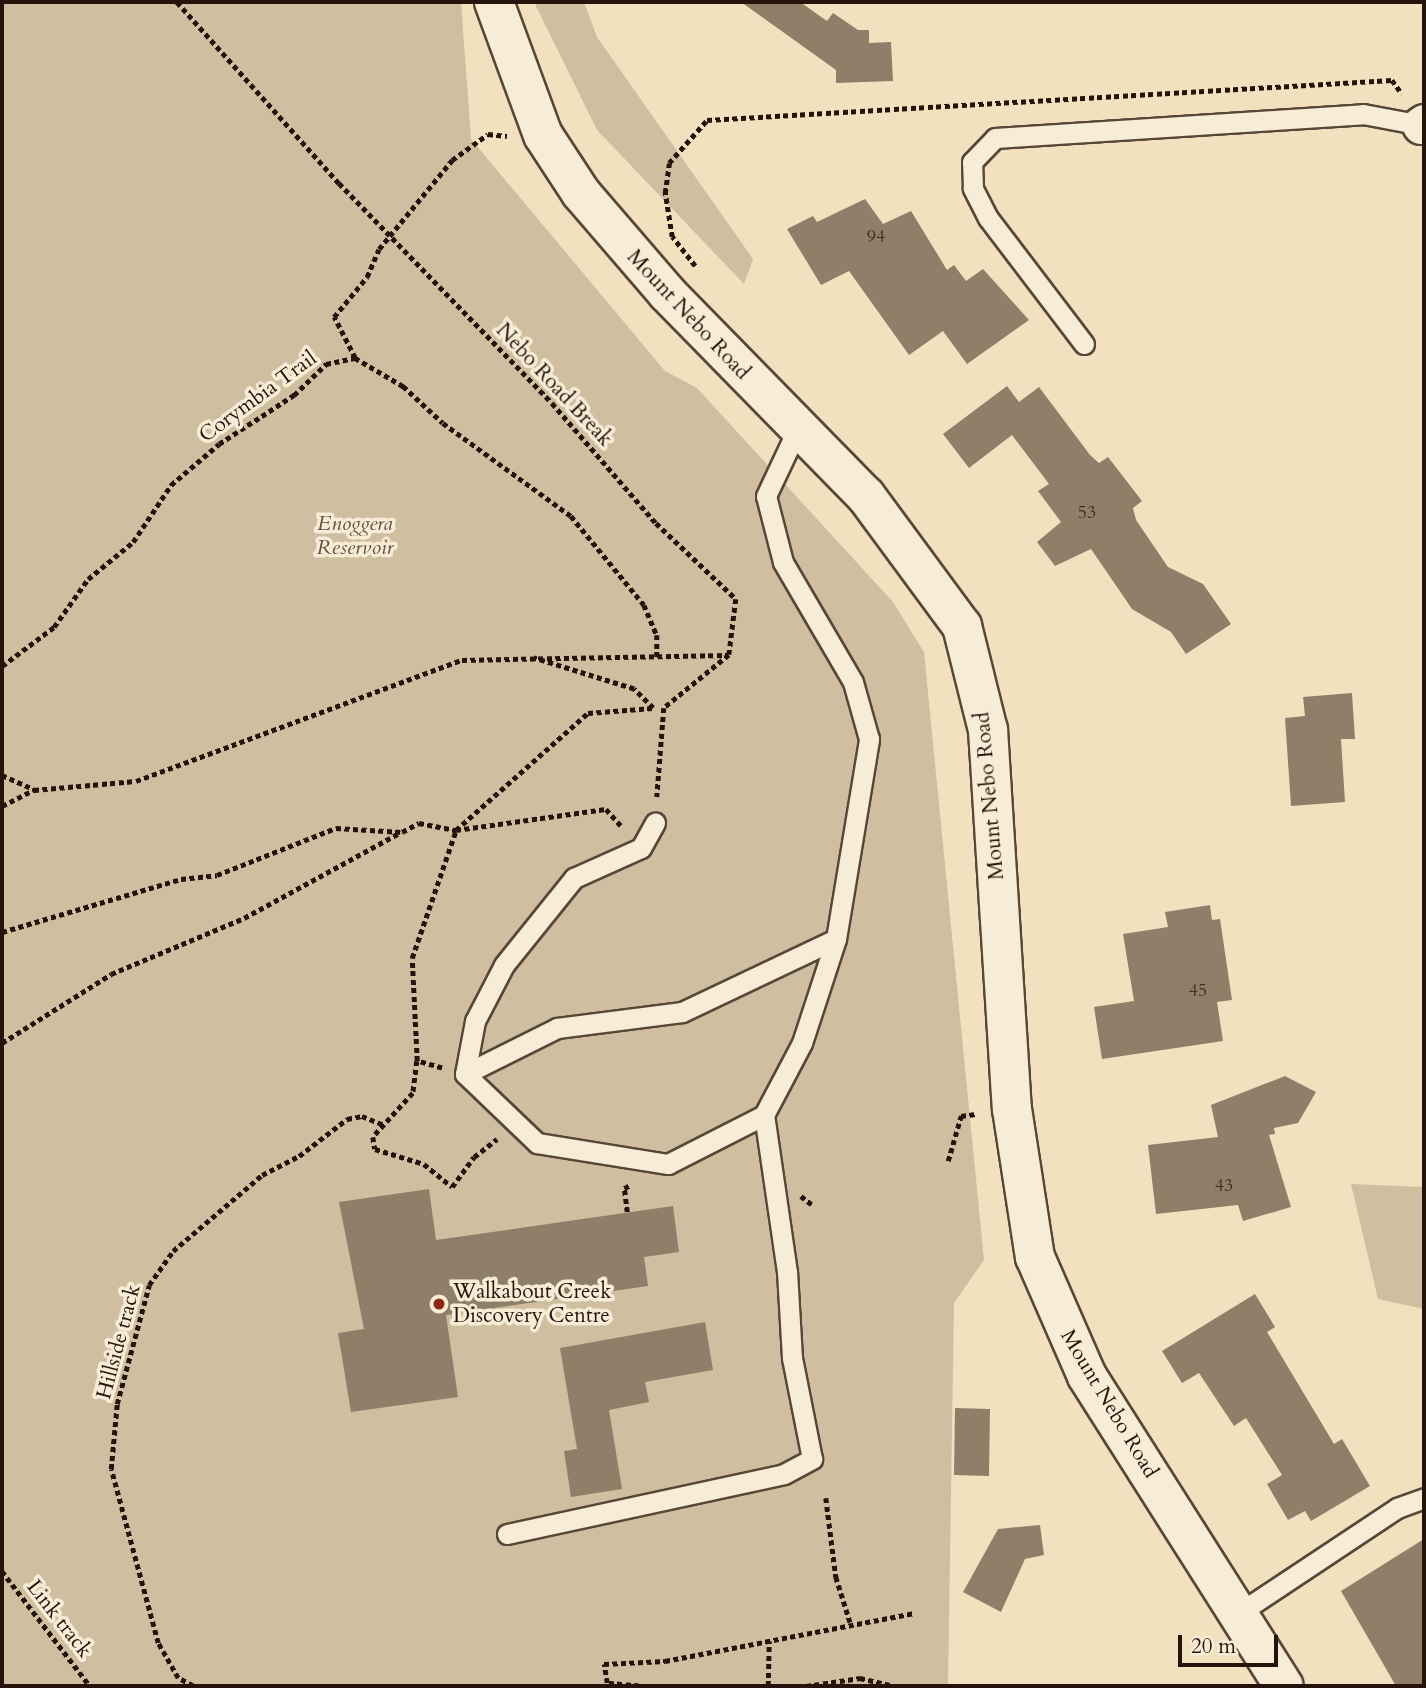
<!DOCTYPE html>
<html>
<head>
<meta charset="utf-8">
<style>
  body { margin:0 }
  #map { position:relative; width:1426px; height:1688px; overflow:hidden; background:#f2e1be; font-family:Cardo,serif }
  div>[style] { position:absolute }
  .green>* { inset:0; background:#cfbea0 }
  .building>* { inset:0; background:#8f7f69 }
  .path>* { height:4.5px; margin-top:-2.25px; transform-origin:0; background:repeating-linear-gradient(90deg,#24140c 0 5px,transparent 0 8.5px) }
  .roads { filter:drop-shadow(2px 0 #584738) drop-shadow(-2px 0 #584738) drop-shadow(0 2px #584738) drop-shadow(0 -2px #584738) }
  .lane>* { height:19px; margin:-9.5px; padding:0 9.5px; transform-origin:9.5px; border-radius:9.5px; background:#f7ecd5 }
  .street>* { height:37px; margin:-18.5px; padding:0 18.5px; transform-origin:18.5px; border-radius:18.5px; background:#f7ecd5 }
  .secondary>* { height:38px; margin:-19px; padding:0 19px; transform-origin:19px; border-radius:19px; background:#f7ecd5 }
  .dots>* { width:19px; height:19px; translate:-50% -50%; box-sizing:border-box; border:4px solid #f7ecd5; border-radius:50% }
  span { translate:-50% -50%; white-space:nowrap; text-align:center; line-height:1.15; -webkit-text-stroke:7px #f7ecd5; paint-order:stroke }
  .number-label { font-size:18px; color:#3f2f23 }
  .number-label span { -webkit-text-stroke-width:0 }
  .street-label { font-size:21px; color:#24140c }
  .park-label { font-size:21px; color:#605040; font-style:italic }
  .poi-label { font-size:21px; color:#24140c }
  .left { translate:0 -50%; text-align:left }
  .frame { position:absolute; inset:0; border:4px solid #24140c; pointer-events:none }
  .scale { position:absolute; left:1178px; top:1635px; width:100px; height:32px; box-sizing:border-box; border:4px solid #24140c; border-top:0; padding-left:9px; font-size:21px; line-height:24px; white-space:nowrap; color:#24140c; -webkit-text-stroke:5px #f7ecd5; paint-order:stroke }
</style>
</head>
<body>
<div id="map">
  <div class="green">
    <div style="clip-path:polygon(2px 2px,461px 2px,471px 139px,665px 371px,697px 388px,893px 602px,924px 652px,984px 1260px,954px 1303px,948px 1686px,2px 1686px)"></div>
    <div style="clip-path:polygon(534px 2px,584px 2px,597px 37px,753px 259px,744px 284px,597px 130px)"></div>
    <div style="clip-path:polygon(1351px 1184px,1424px 1187px,1424px 1309px,1378px 1299px)"></div>
  </div>
  <div class="building">
    <div style="clip-path:polygon(741px 2px,800px 2px,827px 21px,833px 13px,858px 30px,869px 30px,869px 43px,891px 42px,893px 81px,836px 83px,836px 70px)"></div>
    <div style="clip-path:polygon(865px 199px,883px 224px,911px 211px,947px 270px,954px 265px,966px 281px,983px 269px,1029px 320px,967px 364px,943px 331px,909px 355px,849px 271px,821px 285px,787px 229px,813px 216px,817px 222px)"></div>
    <div style="clip-path:polygon(1007px 386px,1019px 402px,1039px 387px,1090px 455px,1099px 463px,1108px 457px,1142px 501px,1133px 508px,1136px 520px,1168px 567px,1203px 584px,1231px 624px,1186px 654px,1171px 632px,1132px 609px,1091px 549px,1055px 566px,1037px 542px,1061px 522px,1038px 491px,1049px 484px,1012px 435px,969px 468px,943px 434px)"></div>
    <div style="clip-path:polygon(1352px 693px,1355px 739px,1341px 739px,1345px 802px,1291px 806px,1285px 718px,1305px 716px,1303px 697px)"></div>
    <div style="clip-path:polygon(1210px 905px,1212px 920px,1220px 919px,1232px 1000px,1217px 1002px,1223px 1041px,1102px 1059px,1094px 1007px,1134px 1001px,1123px 934px,1168px 927px,1165px 912px)"></div>
    <div style="clip-path:polygon(1285px 1076px,1316px 1092px,1298px 1123px,1274px 1128px,1275px 1134px,1269px 1135px,1291px 1207px,1243px 1221px,1238px 1205px,1156px 1214px,1148px 1145px,1218px 1137px,1211px 1105px)"></div>
    <div style="clip-path:polygon(429px 1189px,436px 1240px,673px 1206px,679px 1252px,644px 1257px,648px 1286px,446px 1315px,458px 1397px,351px 1412px,338px 1333px,364px 1329px,339px 1202px)"></div>
    <div style="clip-path:polygon(1255px 1294px,1275px 1327px,1267px 1332px,1334px 1444px,1342px 1439px,1370px 1486px,1311px 1521px,1305px 1511px,1288px 1520px,1267px 1484px,1282px 1475px,1246px 1418px,1234px 1426px,1199px 1373px,1182px 1383px,1162px 1351px)"></div>
    <div style="clip-path:polygon(705px 1322px,713px 1370px,645px 1382px,649px 1402px,609px 1410px,622px 1489px,571px 1497px,564px 1451px,577px 1449px,560px 1348px)"></div>
    <div style="clip-path:polygon(955px 1408px,990px 1409px,989px 1476px,954px 1475px)"></div>
    <div style="clip-path:polygon(1040px 1525px,1044px 1555px,1025px 1559px,1001px 1612px,963px 1592px,998px 1529px)"></div>
    <div style="clip-path:polygon(1424px 1539px,1424px 1686px,1396px 1686px,1341px 1591px)"></div>
  </div>
  <div class="path">
    <div style="left:177px;top:2px;width:243px;rotate:48.2deg"></div>
    <div style="left:339px;top:183px;width:306px;rotate:45.9deg"></div>
    <div style="left:552px;top:403px;width:159px;rotate:49.1deg"></div>
    <div style="left:656px;top:523px;width:110px;rotate:43.5deg"></div>
    <div style="left:736px;top:599px;width:56px;rotate:97.1deg"></div>
    <div style="left:729px;top:655px;width:84px;rotate:140.8deg"></div>
    <div style="left:664px;top:708px;width:89px;rotate:94.5deg"></div>
    <div style="left:695px;top:266px;width:37px;rotate:-128deg"></div>
    <div style="left:672px;top:237px;width:45px;rotate:-99deg"></div>
    <div style="left:665px;top:193px;width:30px;rotate:-82deg"></div>
    <div style="left:669px;top:163px;width:57px;rotate:-48.5deg"></div>
    <div style="left:707px;top:120px;width:686px;rotate:-3.34deg"></div>
    <div style="left:1392px;top:80px;width:17px;rotate:54deg"></div>
    <div style="left:355px;top:358px;width:46px;rotate:-117.1deg"></div>
    <div style="left:334px;top:317px;width:52px;rotate:-50.5deg"></div>
    <div style="left:367px;top:277px;width:30px;rotate:-67deg"></div>
    <div style="left:379px;top:249px;width:115px;rotate:-50.6deg"></div>
    <div style="left:452px;top:160px;width:44px;rotate:-35.8deg"></div>
    <div style="left:488px;top:134px;width:19px;rotate:6deg"></div>
    <div style="left:2px;top:666px;width:65px;rotate:-36.9deg"></div>
    <div style="left:54px;top:627px;width:59px;rotate:-54.7deg"></div>
    <div style="left:88px;top:579px;width:58px;rotate:-39.4deg"></div>
    <div style="left:133px;top:542px;width:69px;rotate:-56.3deg"></div>
    <div style="left:171px;top:485px;width:63px;rotate:-40.5deg"></div>
    <div style="left:219px;top:444px;width:90px;rotate:-33.2deg"></div>
    <div style="left:294px;top:395px;width:45px;rotate:-44.1deg"></div>
    <div style="left:326px;top:364px;width:30px;rotate:-12deg"></div>
    <div style="left:355px;top:358px;width:56px;rotate:30.3deg"></div>
    <div style="left:403px;top:386px;width:54px;rotate:42.8deg"></div>
    <div style="left:443px;top:423px;width:158px;rotate:36deg"></div>
    <div style="left:571px;top:516px;width:115px;rotate:50.6deg"></div>
    <div style="left:644px;top:605px;width:33px;rotate:67deg"></div>
    <div style="left:657px;top:635px;width:22px;rotate:90deg"></div>
    <div style="left:2px;top:775px;width:35px;rotate:24deg"></div>
    <div style="left:2px;top:806px;width:36px;rotate:-27deg"></div>
    <div style="left:34px;top:790px;width:102px;rotate:-5deg"></div>
    <div style="left:136px;top:781px;width:348px;rotate:-20.4deg"></div>
    <div style="left:462px;top:660px;width:266px;rotate:-1.1deg"></div>
    <div style="left:2px;top:932px;width:187px;rotate:-16.5deg"></div>
    <div style="left:181px;top:879px;width:36px;rotate:-6deg"></div>
    <div style="left:217px;top:875px;width:128px;rotate:-21.6deg"></div>
    <div style="left:336px;top:828px;width:66px;rotate:3.5deg"></div>
    <div style="left:402px;top:832px;width:19px;rotate:-28deg"></div>
    <div style="left:419px;top:823px;width:38px;rotate:11deg"></div>
    <div style="left:456px;top:830px;width:151px;rotate:-8deg"></div>
    <div style="left:606px;top:809px;width:24px;rotate:48deg"></div>
    <div style="left:2px;top:1043px;width:129px;rotate:-32.3deg"></div>
    <div style="left:111px;top:974px;width:144px;rotate:-22.8deg"></div>
    <div style="left:244px;top:918px;width:179px;rotate:-28.7deg"></div>
    <div style="left:417px;top:1061px;width:32px;rotate:97deg"></div>
    <div style="left:413px;top:1093px;width:59px;rotate:132.3deg"></div>
    <div style="left:373px;top:1137px;width:12px;rotate:81deg"></div>
    <div style="left:375px;top:1149px;width:51px;rotate:17deg"></div>
    <div style="left:424px;top:1164px;width:36px;rotate:39deg"></div>
    <div style="left:452px;top:1187px;width:37px;rotate:-54deg"></div>
    <div style="left:474px;top:1157px;width:29px;rotate:-38deg"></div>
    <div style="left:442px;top:1068px;width:26px;rotate:-164deg"></div>
    <div style="left:417px;top:1061px;width:103px;rotate:-92.8deg"></div>
    <div style="left:412px;top:958px;width:135px;rotate:-71deg"></div>
    <div style="left:456px;top:830px;width:176px;rotate:-41.6deg"></div>
    <div style="left:588px;top:713px;width:65px;rotate:-4.4deg"></div>
    <div style="left:653px;top:708px;width:27px;rotate:-135deg"></div>
    <div style="left:634px;top:689px;width:105px;rotate:-162.8deg"></div>
    <div style="left:948px;top:1161px;width:47px;rotate:-73.9deg"></div>
    <div style="left:961px;top:1116px;width:15px;rotate:-8deg"></div>
    <div style="left:801px;top:1196px;width:16px;rotate:38deg"></div>
    <div style="left:627px;top:1212px;width:24px;rotate:-97deg"></div>
    <div style="left:624px;top:1188px;width:8px;rotate:-23deg"></div>
    <div style="left:826px;top:1498px;width:80px;rotate:82.8deg"></div>
    <div style="left:836px;top:1577px;width:50px;rotate:72.6deg"></div>
    <div style="left:2px;top:1571px;width:145px;rotate:52.6deg"></div>
    <div style="left:193px;top:1686px;width:17px;rotate:-152deg"></div>
    <div style="left:178px;top:1678px;width:40px;rotate:-119.7deg"></div>
    <div style="left:158px;top:1643px;width:180px;rotate:-105.1deg"></div>
    <div style="left:111px;top:1469px;width:65px;rotate:-84.7deg"></div>
    <div style="left:117px;top:1404px;width:123px;rotate:-74.9deg"></div>
    <div style="left:149px;top:1285px;width:42px;rotate:-54.8deg"></div>
    <div style="left:173px;top:1251px;width:117px;rotate:-40.5deg"></div>
    <div style="left:262px;top:1175px;width:42px;rotate:-27.2deg"></div>
    <div style="left:299px;top:1156px;width:61px;rotate:-37.6deg"></div>
    <div style="left:347px;top:1119px;width:15px;rotate:-11deg"></div>
    <div style="left:362px;top:1116px;width:24px;rotate:22deg"></div>
    <div style="left:639px;top:1686px;width:32px;rotate:-175deg"></div>
    <div style="left:607px;top:1683px;width:19px;rotate:-99deg"></div>
    <div style="left:604px;top:1664px;width:61px;rotate:-2.8deg"></div>
    <div style="left:665px;top:1661px;width:254px;rotate:-10.9deg"></div>
    <div style="left:768px;top:1686px;width:45px;rotate:-88.7deg"></div>
    <div style="left:806px;top:1686px;width:55px;rotate:-8.4deg"></div>
    <div style="left:860px;top:1678px;width:36px;rotate:13deg"></div>
  </div>
  <div class="roads">
    <div class="lane">
      <div style="left:1084px;top:344px;width:158px;rotate:-127.3deg"></div>
      <div style="left:988px;top:218px;width:34px;rotate:-117deg"></div>
      <div style="left:973px;top:188px;width:26px;rotate:-92deg"></div>
      <div style="left:972px;top:162px;width:33px;rotate:-46deg"></div>
      <div style="left:995px;top:138px;width:369px;rotate:-3.7deg"></div>
      <div style="left:1363px;top:114px;width:59px;rotate:10.7deg"></div>
      <div style="left:465px;top:1074px;width:100px;rotate:43.8deg"></div>
      <div style="left:537px;top:1143px;width:133px;rotate:9.1deg"></div>
      <div style="left:668px;top:1164px;width:108px;rotate:-27deg"></div>
      <div style="left:764px;top:1115px;width:81px;rotate:-62.2deg"></div>
      <div style="left:802px;top:1043px;width:109px;rotate:-71.9deg"></div>
      <div style="left:836px;top:939px;width:203px;rotate:-80.6deg"></div>
      <div style="left:869px;top:739px;width:59px;rotate:-105.7deg"></div>
      <div style="left:853px;top:682px;width:139px;rotate:-120.3deg"></div>
      <div style="left:783px;top:562px;width:68px;rotate:-104.4deg"></div>
      <div style="left:766px;top:496px;width:75px;rotate:-64.8deg"></div>
      <div style="left:465px;top:1074px;width:103px;rotate:-26.6deg"></div>
      <div style="left:557px;top:1028px;width:126px;rotate:-7.3deg"></div>
      <div style="left:682px;top:1012px;width:170px;rotate:-25.4deg"></div>
      <div style="left:465px;top:1074px;width:54px;rotate:-79.3deg"></div>
      <div style="left:475px;top:1021px;width:63px;rotate:-62.6deg"></div>
      <div style="left:504px;top:965px;width:112px;rotate:-51.2deg"></div>
      <div style="left:574px;top:878px;width:73px;rotate:-24.1deg"></div>
      <div style="left:641px;top:848px;width:29px;rotate:-61deg"></div>
      <div style="left:507px;top:1534px;width:283px;rotate:-12.2deg"></div>
      <div style="left:784px;top:1474px;width:32px;rotate:-28deg"></div>
      <div style="left:812px;top:1459px;width:103px;rotate:-101.2deg"></div>
      <div style="left:792px;top:1358px;width:86px;rotate:-93.3deg"></div>
      <div style="left:787px;top:1272px;width:159px;rotate:-98.3deg"></div>
      <div style="left:1239px;top:1613px;width:190px;rotate:-33.6deg"></div>
      <div style="left:1397px;top:1508px;width:29px;rotate:-20deg"></div>
    </div>
    <div class="street">
      <div style="left:1421px;top:125px;width:4px;rotate:-34deg"></div>
    </div>
    <div class="secondary">
      <div style="left:494px;top:2px;width:142px;rotate:69.8deg"></div>
      <div style="left:543px;top:135px;width:69px;rotate:56.8deg"></div>
      <div style="left:581px;top:193px;width:132px;rotate:49.3deg"></div>
      <div style="left:667px;top:293px;width:284px;rotate:45.6deg"></div>
      <div style="left:866px;top:496px;width:162px;rotate:53.6deg"></div>
      <div style="left:962px;top:626px;width:107px;rotate:76deg"></div>
      <div style="left:988px;top:730px;width:380px;rotate:86.4deg"></div>
      <div style="left:1012px;top:1109px;width:150px;rotate:81.2deg"></div>
      <div style="left:1035px;top:1257px;width:130px;rotate:66.4deg"></div>
      <div style="left:1087px;top:1376px;width:367px;rotate:57.6deg"></div>
    </div>
  </div>
  <div class="dots">
    <div style="left:439px;top:1304px;background:#8f2418"></div>
  </div>
  <div class="number-label">
    <span style="left:876px;top:237px">94</span>
    <span style="left:1087px;top:513px">53</span>
    <span style="left:1198px;top:991px">45</span>
    <span style="left:1224px;top:1186px">43</span>
  </div>
  <div class="street-label">
    <span style="left:688px;top:315px;rotate:47deg">Mount Nebo Road</span>
    <span style="left:554px;top:385px;rotate:47deg">Nebo Road Break</span>
    <span style="left:258px;top:397px;rotate:-36deg">Corymbia Trail</span>
    <span style="left:990px;top:796px;rotate:-95deg">Mount Nebo Road</span>
    <span style="left:119px;top:1342px;rotate:-75deg">Hillside track</span>
    <span style="left:1109px;top:1404px;rotate:59deg">Mount Nebo Road</span>
    <span style="left:59px;top:1619px;rotate:52deg">Link track</span>
  </div>
  <div class="park-label">
    <span style="left:355px;top:536px">Enoggera<br>Reservoir</span>
  </div>
  <div class="poi-label">
    <span class="left" style="left:453px;top:1304px">Walkabout Creek<br>Discovery Centre</span>
  </div>
  <div class="frame"></div>
  <div class="scale">20 m</div>
</div>
</body>
</html>
